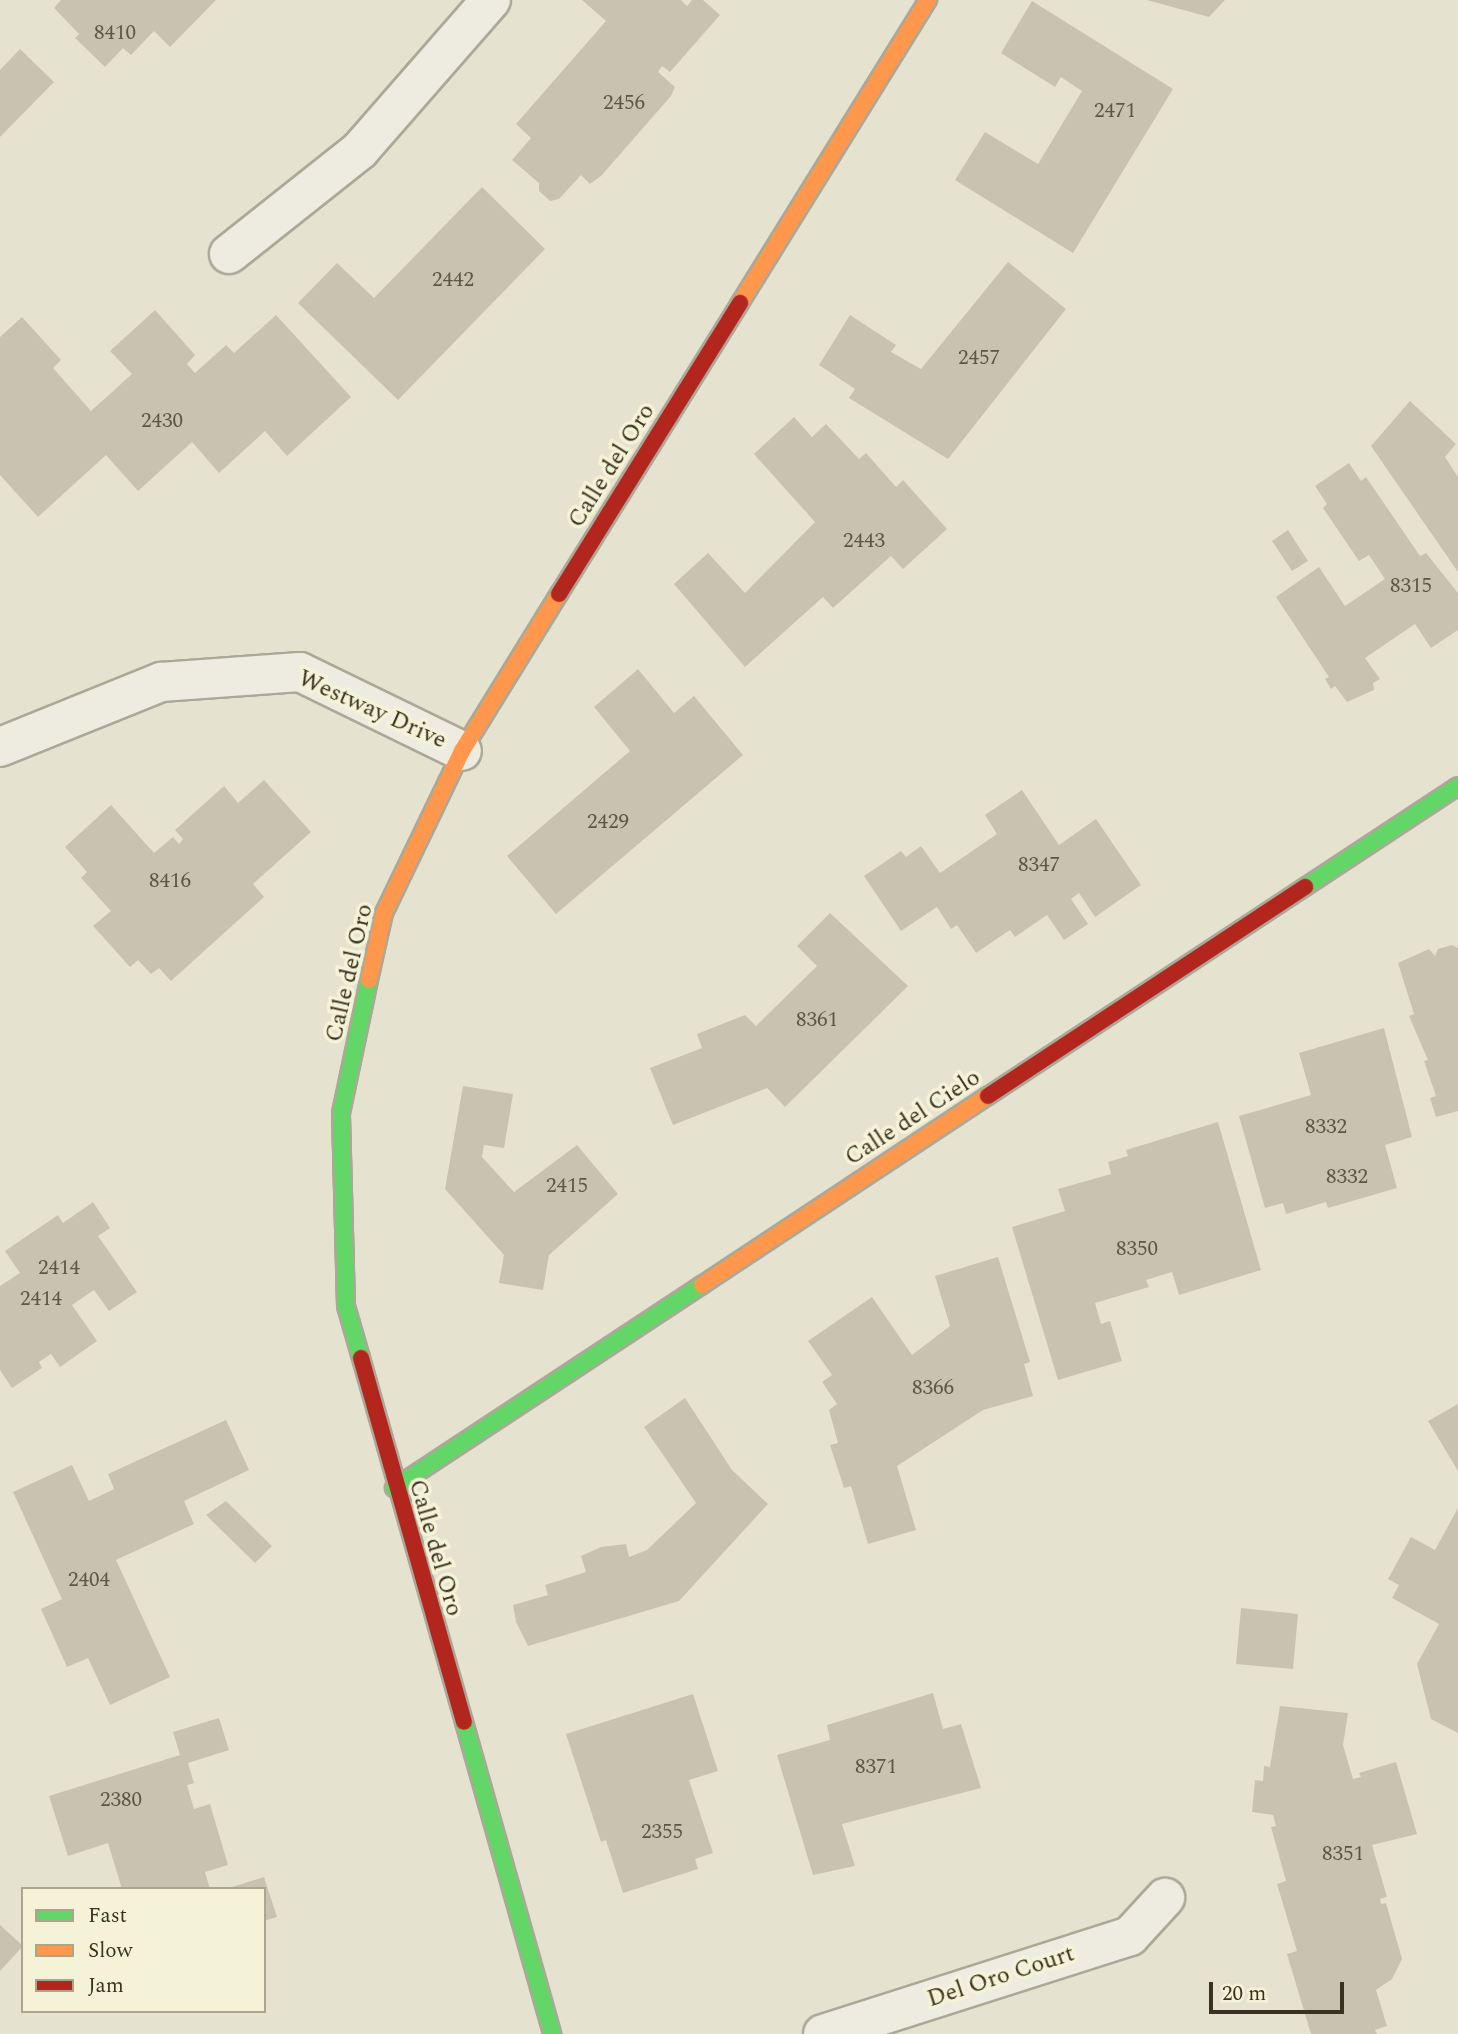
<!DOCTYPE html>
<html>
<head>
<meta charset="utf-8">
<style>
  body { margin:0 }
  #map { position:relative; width:1458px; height:2034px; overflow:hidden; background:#e5e3cf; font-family:Spectral,serif }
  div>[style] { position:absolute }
  .building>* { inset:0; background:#c8c3b0 }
  .roads { filter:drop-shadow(2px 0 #aba898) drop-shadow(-2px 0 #aba898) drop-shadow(0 2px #aba898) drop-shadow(0 -2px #aba898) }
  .street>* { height:38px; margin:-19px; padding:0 19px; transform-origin:19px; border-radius:19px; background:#eeece1 }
  .fast>* { height:16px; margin:-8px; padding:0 8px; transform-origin:8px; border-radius:8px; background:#63d668 }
  .slow>* { height:16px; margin:-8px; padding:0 8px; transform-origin:8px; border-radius:8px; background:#ff974d }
  .jam>* { height:16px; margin:-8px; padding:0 8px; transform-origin:8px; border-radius:8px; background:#b3261e }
  span { translate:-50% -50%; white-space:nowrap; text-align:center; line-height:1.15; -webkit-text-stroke:7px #f5f3d7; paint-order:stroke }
  .number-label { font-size:21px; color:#5e5644 }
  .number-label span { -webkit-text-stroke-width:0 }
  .street-label { font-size:24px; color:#3a3220 }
  .legend { position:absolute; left:21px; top:1887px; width:245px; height:126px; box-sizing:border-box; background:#f5f3d7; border:2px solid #aaa68e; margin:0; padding:9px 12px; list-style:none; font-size:21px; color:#3a3220 }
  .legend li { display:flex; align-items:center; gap:14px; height:35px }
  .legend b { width:35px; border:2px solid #aaa68e }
  .scale { position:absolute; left:1209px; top:1982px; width:135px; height:32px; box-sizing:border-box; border:4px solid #3a3220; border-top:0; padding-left:9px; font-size:21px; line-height:24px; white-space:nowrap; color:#3a3220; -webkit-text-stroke:5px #f5f3d7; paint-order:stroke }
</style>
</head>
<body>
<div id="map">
  <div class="building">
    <div style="clip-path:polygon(61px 0,216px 0,170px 47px,154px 31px,131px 55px,123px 48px,105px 67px,75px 38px,79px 34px,54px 8px)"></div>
    <div style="clip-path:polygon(582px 0,681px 0,687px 6px,692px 0,703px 0,720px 15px,670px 72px,662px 66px,658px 72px,675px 87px,671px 96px,601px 176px,590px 184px,581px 175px,559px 199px,550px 201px,539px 191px,539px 183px,512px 160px,531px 138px,516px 124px,606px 21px)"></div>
    <div style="clip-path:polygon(1147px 0,1225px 0,1209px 17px)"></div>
    <div style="clip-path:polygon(1032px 1px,1173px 89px,1073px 253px,955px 180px,985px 132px,1038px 164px,1082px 91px,1061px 77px,1055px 87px,1001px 53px)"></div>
    <div style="clip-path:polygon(20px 49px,54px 82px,0 137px,0 70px)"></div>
    <div style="clip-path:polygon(482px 187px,545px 249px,398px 400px,298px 303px,337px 263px,374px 298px)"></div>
    <div style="clip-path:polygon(1008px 262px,1066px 309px,948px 459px,849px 398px,855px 389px,819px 365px,850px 315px,896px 345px,891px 352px,921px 369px)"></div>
    <div style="clip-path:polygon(155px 310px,195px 355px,187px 364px,195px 373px,226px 345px,234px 353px,276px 315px,351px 397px,287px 456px,265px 431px,219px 473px,192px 442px,138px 491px,106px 455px,38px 517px,0 475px,0 337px,22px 317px,61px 360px,53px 368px,91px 411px,132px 374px,110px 351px)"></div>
    <div style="clip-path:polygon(1410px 401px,1456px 444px,1445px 457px,1458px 477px,1458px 572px,1371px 446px)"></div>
    <div style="clip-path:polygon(794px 417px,812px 437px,826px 424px,859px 459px,866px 453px,896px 487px,903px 480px,947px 529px,903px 569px,891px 556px,833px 608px,823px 597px,745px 667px,674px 584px,708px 553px,745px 593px,815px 522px,754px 454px)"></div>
    <div style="clip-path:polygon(1349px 463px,1361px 481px,1366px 477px,1420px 556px,1426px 553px,1458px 593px,1458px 630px,1431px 648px,1415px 624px,1365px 658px,1380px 679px,1373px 683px,1374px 690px,1347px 702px,1335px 686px,1331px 689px,1325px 679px,1329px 677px,1276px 597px,1319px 567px,1345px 606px,1385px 579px,1369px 555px,1359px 561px,1323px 508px,1327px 504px,1315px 486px)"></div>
    <div style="clip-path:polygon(1288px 530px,1308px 561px,1292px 571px,1272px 541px)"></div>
    <div style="clip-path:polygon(638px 669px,674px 713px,694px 696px,743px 755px,556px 914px,507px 856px,630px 751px,594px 707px)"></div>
    <div style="clip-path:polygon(264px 780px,311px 832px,253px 884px,264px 897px,171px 981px,159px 968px,151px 974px,138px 960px,130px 967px,93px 926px,111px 911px,81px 878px,87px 872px,65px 847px,111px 805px,154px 853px,173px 837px,179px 844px,183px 839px,175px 830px,224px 786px,238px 803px)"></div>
    <div style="clip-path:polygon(1022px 790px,1059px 845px,1096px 819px,1141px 885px,1095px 917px,1079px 893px,1071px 899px,1088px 924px,1064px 940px,1047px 915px,1015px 937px,1010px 930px,976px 953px,957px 925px,951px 929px,937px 907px,901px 931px,864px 876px,901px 851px,906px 857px,921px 846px,940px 873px,997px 834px,985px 815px)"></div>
    <div style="clip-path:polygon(830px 913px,908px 986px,785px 1107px,767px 1088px,673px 1125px,650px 1068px,702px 1048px,697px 1034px,745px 1015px,756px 1026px,817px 966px,797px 946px)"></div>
    <div style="clip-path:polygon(1452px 945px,1458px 948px,1458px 1111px,1436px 1117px,1430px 1098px,1436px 1096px,1424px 1061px,1428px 1060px,1409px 1016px,1414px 1014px,1398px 963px,1429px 949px,1435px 956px,1438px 949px)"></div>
    <div style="clip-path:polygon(1384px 1028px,1412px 1137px,1385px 1145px,1397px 1188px,1328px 1208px,1326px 1202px,1286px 1214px,1283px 1203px,1265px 1208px,1239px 1116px,1311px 1095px,1299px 1053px)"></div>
    <div style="clip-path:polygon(463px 1086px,513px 1094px,504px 1148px,484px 1145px,482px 1157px,514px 1192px,577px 1145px,618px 1194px,549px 1255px,543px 1290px,499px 1283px,504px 1255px,445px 1189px)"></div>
    <div style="clip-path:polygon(1218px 1122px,1261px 1270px,1179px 1295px,1172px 1272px,1146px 1280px,1149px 1287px,1095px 1303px,1101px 1324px,1110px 1321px,1122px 1361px,1058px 1380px,1012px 1227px,1065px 1211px,1058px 1189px,1111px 1174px,1108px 1162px,1128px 1156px,1126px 1150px)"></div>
    <div style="clip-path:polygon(93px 1202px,110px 1228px,98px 1236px,137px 1292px,109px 1311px,94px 1290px,72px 1305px,97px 1341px,60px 1367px,51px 1354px,39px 1362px,42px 1368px,12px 1388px,0 1370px,0 1286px,20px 1273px,5px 1251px,58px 1215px,63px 1223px)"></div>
    <div style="clip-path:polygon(998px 1257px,1030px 1362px,1024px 1364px,1033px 1396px,983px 1410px,897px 1466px,916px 1530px,868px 1544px,851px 1486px,844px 1488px,830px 1445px,838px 1443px,829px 1410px,837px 1404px,822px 1382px,832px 1375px,808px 1341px,872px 1297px,912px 1355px,950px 1326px,935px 1276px)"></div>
    <div style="clip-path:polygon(685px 1398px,732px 1470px,768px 1504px,679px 1601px,528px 1646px,516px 1622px,513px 1605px,548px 1595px,545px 1585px,586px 1572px,581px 1556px,601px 1547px,626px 1544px,629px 1557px,647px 1550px,696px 1503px,644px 1427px)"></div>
    <div style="clip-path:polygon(1458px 1404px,1458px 1471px,1428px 1421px)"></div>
    <div style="clip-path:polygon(226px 1420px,249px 1470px,184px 1501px,194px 1524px,116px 1560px,170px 1677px,110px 1705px,88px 1658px,67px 1667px,41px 1609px,62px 1599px,13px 1492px,72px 1465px,89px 1501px,114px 1489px,108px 1474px)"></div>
    <div style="clip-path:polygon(226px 1501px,272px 1546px,255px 1563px,206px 1515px)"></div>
    <div style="clip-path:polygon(1458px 1508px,1458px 1733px,1431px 1719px,1417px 1664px,1439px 1624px,1392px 1598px,1399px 1585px,1388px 1579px,1411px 1537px,1435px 1550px)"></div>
    <div style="clip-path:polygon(1241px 1608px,1298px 1614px,1293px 1669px,1236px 1664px)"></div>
    <div style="clip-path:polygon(933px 1693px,943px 1729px,961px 1724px,981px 1788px,842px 1824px,855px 1866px,813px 1875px,777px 1755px,830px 1740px,827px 1725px)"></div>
    <div style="clip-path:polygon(693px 1694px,718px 1771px,689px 1780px,713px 1853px,695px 1859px,698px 1869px,623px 1893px,606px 1840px,601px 1842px,566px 1734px)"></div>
    <div style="clip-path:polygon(1280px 1706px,1348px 1713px,1343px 1745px,1353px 1779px,1361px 1777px,1359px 1773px,1396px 1762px,1417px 1834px,1372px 1845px,1387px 1897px,1380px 1899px,1381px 1904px,1386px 1903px,1402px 1959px,1392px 1979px,1376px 1990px,1387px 2026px,1375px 2030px,1377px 2034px,1311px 2034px,1287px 1954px,1297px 1951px,1277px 1884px,1286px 1881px,1271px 1827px,1276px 1826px,1273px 1815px,1252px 1812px,1255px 1780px,1263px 1781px,1264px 1766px,1270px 1767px)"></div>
    <div style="clip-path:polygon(219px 1718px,229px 1750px,188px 1763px,194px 1783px,187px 1785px,194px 1809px,210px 1804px,228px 1865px,205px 1872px,210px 1889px,122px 1889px,108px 1843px,68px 1856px,49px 1796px,180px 1755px,173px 1732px)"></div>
    <div style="clip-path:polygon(264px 1877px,277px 1917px,264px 1921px,264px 1889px,229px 1888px)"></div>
    <div style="clip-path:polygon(0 1925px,23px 1946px,0 1971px)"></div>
  </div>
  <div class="roads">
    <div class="street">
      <div style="left:229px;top:254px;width:167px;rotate:-38.4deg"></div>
      <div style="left:360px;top:150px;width:199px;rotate:-48.9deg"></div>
      <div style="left:0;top:747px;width:174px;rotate:-22deg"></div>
      <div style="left:161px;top:682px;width:139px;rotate:-4.1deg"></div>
      <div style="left:300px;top:672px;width:180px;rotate:26deg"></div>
      <div style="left:823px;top:2034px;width:322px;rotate:-17.7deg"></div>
      <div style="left:1130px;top:1936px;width:52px;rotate:-47.4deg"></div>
    </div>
    <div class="fast">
      <div style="left:1305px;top:887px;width:183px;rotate:-33.4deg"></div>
      <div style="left:361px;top:1358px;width:54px;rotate:-106.1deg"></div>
      <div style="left:346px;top:1306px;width:193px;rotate:-91.5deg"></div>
      <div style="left:341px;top:1113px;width:136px;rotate:-78.1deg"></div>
      <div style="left:394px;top:1488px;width:369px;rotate:-33.4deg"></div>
      <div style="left:464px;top:1722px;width:324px;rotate:74.2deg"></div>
    </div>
    <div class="slow">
      <div style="left:740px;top:303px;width:357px;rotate:-58.2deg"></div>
      <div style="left:369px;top:980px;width:69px;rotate:-77.4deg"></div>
      <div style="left:384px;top:913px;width:180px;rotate:-64.3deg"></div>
      <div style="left:462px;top:751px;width:185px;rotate:-58.3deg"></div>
      <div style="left:702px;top:1285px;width:343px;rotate:-33.5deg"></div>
    </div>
    <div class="jam">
      <div style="left:559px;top:594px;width:343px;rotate:-58.1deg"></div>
      <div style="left:988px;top:1096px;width:380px;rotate:-33.4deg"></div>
      <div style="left:361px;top:1358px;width:378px;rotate:74.2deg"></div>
    </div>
  </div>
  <div class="number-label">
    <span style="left:115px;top:33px">8410</span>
    <span style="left:624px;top:103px">2456</span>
    <span style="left:1115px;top:111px">2471</span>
    <span style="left:453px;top:280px">2442</span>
    <span style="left:979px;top:358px">2457</span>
    <span style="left:162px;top:421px">2430</span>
    <span style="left:864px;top:541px">2443</span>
    <span style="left:1411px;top:586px">8315</span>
    <span style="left:608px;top:822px">2429</span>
    <span style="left:1039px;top:865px">8347</span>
    <span style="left:170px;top:881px">8416</span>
    <span style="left:817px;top:1020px">8361</span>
    <span style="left:1326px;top:1127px">8332</span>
    <span style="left:1347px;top:1177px">8332</span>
    <span style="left:567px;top:1186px">2415</span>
    <span style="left:1137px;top:1249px">8350</span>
    <span style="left:59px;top:1268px">2414</span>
    <span style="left:41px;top:1299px">2414</span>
    <span style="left:933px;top:1388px">8366</span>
    <span style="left:89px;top:1580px">2404</span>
    <span style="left:876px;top:1767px">8371</span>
    <span style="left:121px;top:1800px">2380</span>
    <span style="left:662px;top:1832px">2355</span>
    <span style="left:1343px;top:1854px">8351</span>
  </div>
  <div class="street-label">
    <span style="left:612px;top:466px;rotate:-58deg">Calle del Oro</span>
    <span style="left:372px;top:710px;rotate:24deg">Westway Drive</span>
    <span style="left:350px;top:973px;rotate:-77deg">Calle del Oro</span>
    <span style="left:913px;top:1118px;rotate:-33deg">Calle del Cielo</span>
    <span style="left:435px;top:1548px;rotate:74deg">Calle del Oro</span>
    <span style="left:1001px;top:1977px;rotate:-18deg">Del Oro Court</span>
  </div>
  <ul class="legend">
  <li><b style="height:9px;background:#63d668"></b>Fast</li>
  <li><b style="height:9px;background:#ff974d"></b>Slow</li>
  <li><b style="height:9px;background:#b3261e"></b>Jam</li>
  </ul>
  <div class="scale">20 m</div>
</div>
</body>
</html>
